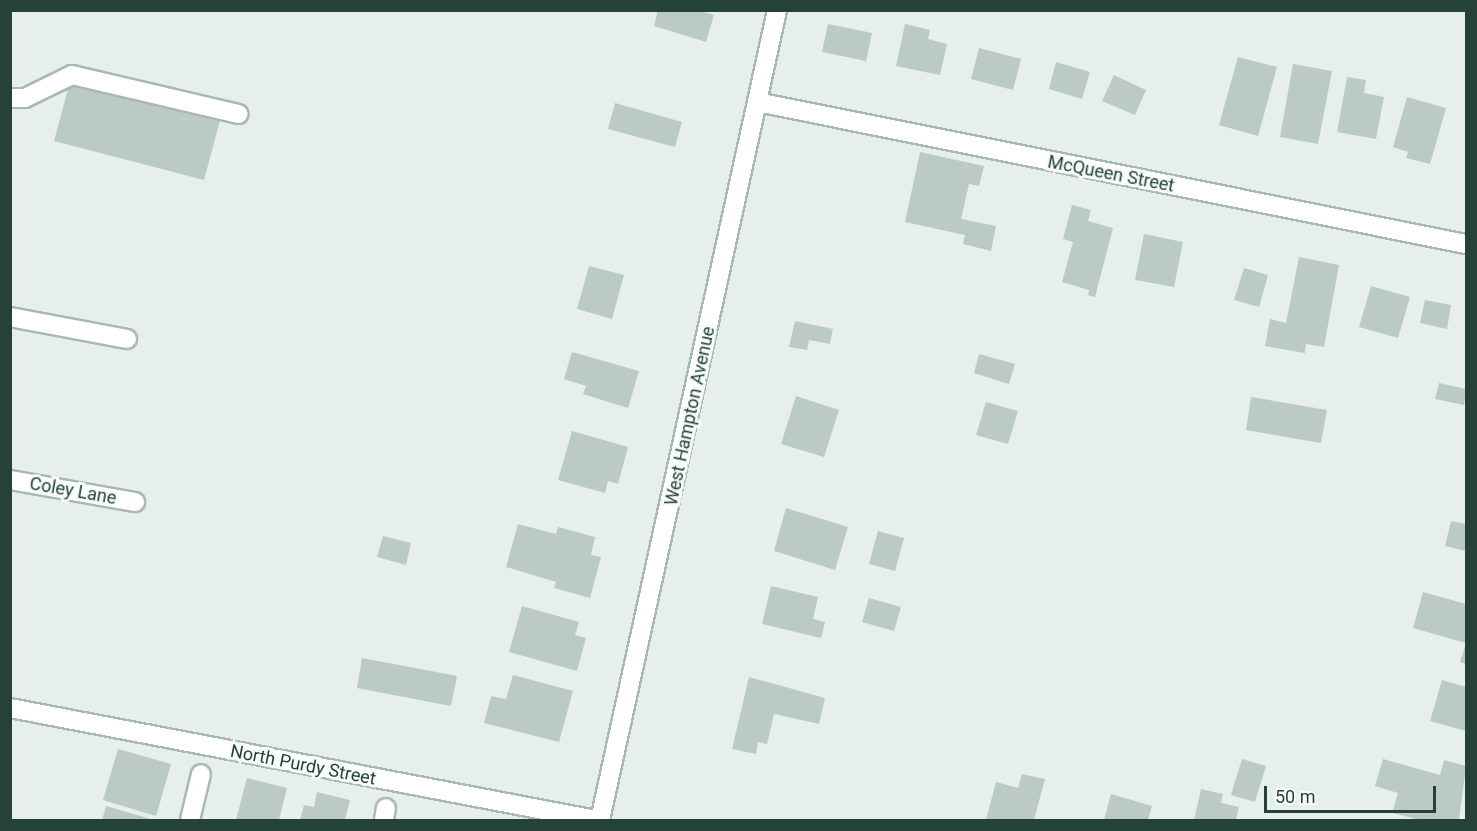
<!DOCTYPE html>
<html>
<head>
<meta charset="utf-8">
<style>
  body { margin:0 }
  #map { position:relative; width:1477px; height:831px; overflow:hidden; background:#e6efeb; font-family:Roboto,sans-serif }
  div>[style] { position:absolute }
  .building>* { inset:0; background:#bbcac4 }
  .roads { filter:drop-shadow(2px 0 #a8b8b2) drop-shadow(-2px 0 #a8b8b2) drop-shadow(0 2px #a8b8b2) drop-shadow(0 -2px #a8b8b2) }
  .street>* { height:18px; margin:-9px; padding:0 9px; transform-origin:9px; border-radius:9px; background:#fff }
  .secondary>* { height:18px; margin:-9px; padding:0 9px; transform-origin:9px; border-radius:9px; background:#fff }
  span { translate:-50% -50%; white-space:nowrap; text-align:center; line-height:1.15; -webkit-text-stroke:6px #f7fbf9; paint-order:stroke }
  .street-label { font-size:18px; color:#24423a }
  .frame { position:absolute; inset:0; border:12px solid #24423a; pointer-events:none }
  .scale { position:absolute; left:1264px; top:786px; width:172px; height:27px; box-sizing:border-box; border:3px solid #24423a; border-top:0; padding-left:8px; font-size:18px; line-height:21px; white-space:nowrap; color:#24423a; -webkit-text-stroke:4px #f7fbf9; paint-order:stroke }
</style>
</head>
<body>
<div id="map">
  <div class="building">
    <div style="clip-path:polygon(658px 10px,697px 10px,714px 15px,706px 42px,654px 26px)"></div>
    <div style="clip-path:polygon(828px 24px,872px 33px,866px 61px,822px 52px)"></div>
    <div style="clip-path:polygon(905px 24px,930px 30px,928px 39px,947px 44px,940px 75px,896px 66px)"></div>
    <div style="clip-path:polygon(979px 48px,1021px 59px,1013px 90px,971px 79px)"></div>
    <div style="clip-path:polygon(1238px 57px,1277px 67px,1258px 136px,1219px 125px)"></div>
    <div style="clip-path:polygon(1056px 62px,1090px 72px,1082px 99px,1049px 89px)"></div>
    <div style="clip-path:polygon(1293px 64px,1332px 71px,1318px 144px,1280px 137px)"></div>
    <div style="clip-path:polygon(1114px 75px,1146px 90px,1135px 115px,1102px 101px)"></div>
    <div style="clip-path:polygon(1347px 77px,1366px 80px,1364px 93px,1384px 97px,1376px 139px,1337px 132px)"></div>
    <div style="clip-path:polygon(71px 78px,221px 117px,204px 180px,54px 141px)"></div>
    <div style="clip-path:polygon(1407px 97px,1446px 108px,1430px 164px,1406px 158px,1408px 152px,1393px 147px)"></div>
    <div style="clip-path:polygon(615px 103px,682px 122px,675px 147px,608px 129px)"></div>
    <div style="clip-path:polygon(920px 152px,984px 166px,979px 186px,969px 184px,961px 219px,996px 226px,991px 251px,963px 244px,965px 235px,905px 222px)"></div>
    <div style="clip-path:polygon(1072px 205px,1091px 210px,1088px 221px,1113px 228px,1095px 297px,1088px 295px,1089px 290px,1062px 282px,1073px 242px,1063px 239px)"></div>
    <div style="clip-path:polygon(1144px 234px,1183px 242px,1174px 287px,1135px 280px)"></div>
    <div style="clip-path:polygon(1299px 257px,1339px 265px,1324px 347px,1306px 344px,1305px 353px,1265px 346px,1270px 319px,1286px 323px)"></div>
    <div style="clip-path:polygon(589px 266px,624px 275px,612px 319px,577px 309px)"></div>
    <div style="clip-path:polygon(1244px 268px,1268px 275px,1259px 307px,1234px 300px)"></div>
    <div style="clip-path:polygon(1371px 286px,1410px 297px,1398px 338px,1359px 327px)"></div>
    <div style="clip-path:polygon(1425px 300px,1451px 305px,1447px 329px,1420px 323px)"></div>
    <div style="clip-path:polygon(795px 321px,833px 329px,830px 344px,809px 340px,807px 350px,789px 347px)"></div>
    <div style="clip-path:polygon(572px 352px,639px 371px,628px 408px,583px 394px,586px 386px,564px 379px)"></div>
    <div style="clip-path:polygon(979px 354px,1015px 364px,1009px 384px,974px 373px)"></div>
    <div style="clip-path:polygon(1439px 383px,1466px 389px,1464px 405px,1435px 399px)"></div>
    <div style="clip-path:polygon(796px 396px,839px 410px,824px 457px,781px 444px)"></div>
    <div style="clip-path:polygon(1251px 397px,1327px 410px,1321px 443px,1246px 430px)"></div>
    <div style="clip-path:polygon(986px 402px,1018px 411px,1008px 444px,976px 435px)"></div>
    <div style="clip-path:polygon(572px 431px,628px 447px,618px 484px,608px 481px,605px 493px,558px 480px)"></div>
    <div style="clip-path:polygon(786px 508px,848px 527px,835px 570px,774px 551px)"></div>
    <div style="clip-path:polygon(1451px 521px,1466px 524px,1466px 551px,1445px 546px)"></div>
    <div style="clip-path:polygon(518px 524px,556px 534px,558px 527px,595px 537px,591px 555px,601px 557px,590px 598px,554px 588px,556px 582px,506px 567px)"></div>
    <div style="clip-path:polygon(878px 531px,904px 538px,895px 571px,869px 564px)"></div>
    <div style="clip-path:polygon(383px 536px,411px 543px,406px 565px,377px 557px)"></div>
    <div style="clip-path:polygon(771px 586px,818px 597px,813px 619px,825px 622px,821px 638px,762px 624px)"></div>
    <div style="clip-path:polygon(1423px 592px,1466px 604px,1466px 664px,1460px 662px,1466px 643px,1413px 628px)"></div>
    <div style="clip-path:polygon(869px 598px,901px 607px,894px 631px,862px 622px)"></div>
    <div style="clip-path:polygon(522px 606px,579px 622px,575px 635px,586px 638px,577px 671px,509px 652px)"></div>
    <div style="clip-path:polygon(362px 658px,457px 676px,451px 706px,357px 688px)"></div>
    <div style="clip-path:polygon(513px 675px,573px 691px,559px 742px,484px 723px,491px 696px,506px 699px)"></div>
    <div style="clip-path:polygon(749px 677px,825px 698px,819px 724px,774px 714px,767px 744px,758px 742px,756px 754px,732px 749px)"></div>
    <div style="clip-path:polygon(1442px 680px,1466px 687px,1466px 731px,1430px 721px)"></div>
    <div style="clip-path:polygon(118px 749px,171px 764px,156px 816px,103px 800px)"></div>
    <div style="clip-path:polygon(1242px 759px,1266px 766px,1255px 802px,1231px 795px)"></div>
    <div style="clip-path:polygon(1383px 759px,1440px 775px,1444px 760px,1466px 766px,1459px 820px,1421px 820px,1392px 813px,1398px 793px,1375px 786px)"></div>
    <div style="clip-path:polygon(1022px 774px,1045px 779px,1034px 820px,986px 820px,996px 782px,1018px 788px)"></div>
    <div style="clip-path:polygon(247px 778px,287px 788px,279px 820px,236px 820px)"></div>
    <div style="clip-path:polygon(1201px 789px,1223px 794px,1221px 803px,1239px 807px,1236px 820px,1194px 820px)"></div>
    <div style="clip-path:polygon(317px 792px,350px 800px,345px 820px,300px 820px,304px 805px,314px 807px)"></div>
    <div style="clip-path:polygon(1111px 794px,1152px 806px,1148px 820px,1104px 820px)"></div>
    <div style="clip-path:polygon(106px 806px,154px 820px,102px 820px)"></div>
  </div>
  <div class="roads">
    <div class="street">
      <div style="left:10px;top:98px;width:15px"></div>
      <div style="left:25px;top:98px;width:52px;rotate:-26.1deg"></div>
      <div style="left:72px;top:75px;width:171px;rotate:13.2deg"></div>
      <div style="left:757px;top:102px;width:723px;rotate:11.33deg"></div>
      <div style="left:10px;top:317px;width:119px;rotate:10.6deg"></div>
      <div style="left:10px;top:480px;width:127px;rotate:10deg"></div>
      <div style="left:190px;top:820px;width:47px;rotate:-76.6deg"></div>
      <div style="left:384px;top:820px;width:12px;rotate:-81deg"></div>
      <div style="left:600px;top:820px;width:829px;rotate:-77.67deg"></div>
    </div>
    <div class="secondary">
      <div style="left:10px;top:708px;width:597px;rotate:10.82deg"></div>
    </div>
  </div>
  <div class="street-label">
    <span style="left:1111px;top:174px;rotate:11deg">McQueen Street</span>
    <span style="left:690px;top:416px;rotate:-78deg">West Hampton Avenue</span>
    <span style="left:73px;top:491px;rotate:10deg">Coley Lane</span>
    <span style="left:303px;top:765px;rotate:11deg">North Purdy Street</span>
  </div>
  <div class="frame"></div>
  <div class="scale">50 m</div>
</div>
</body>
</html>
